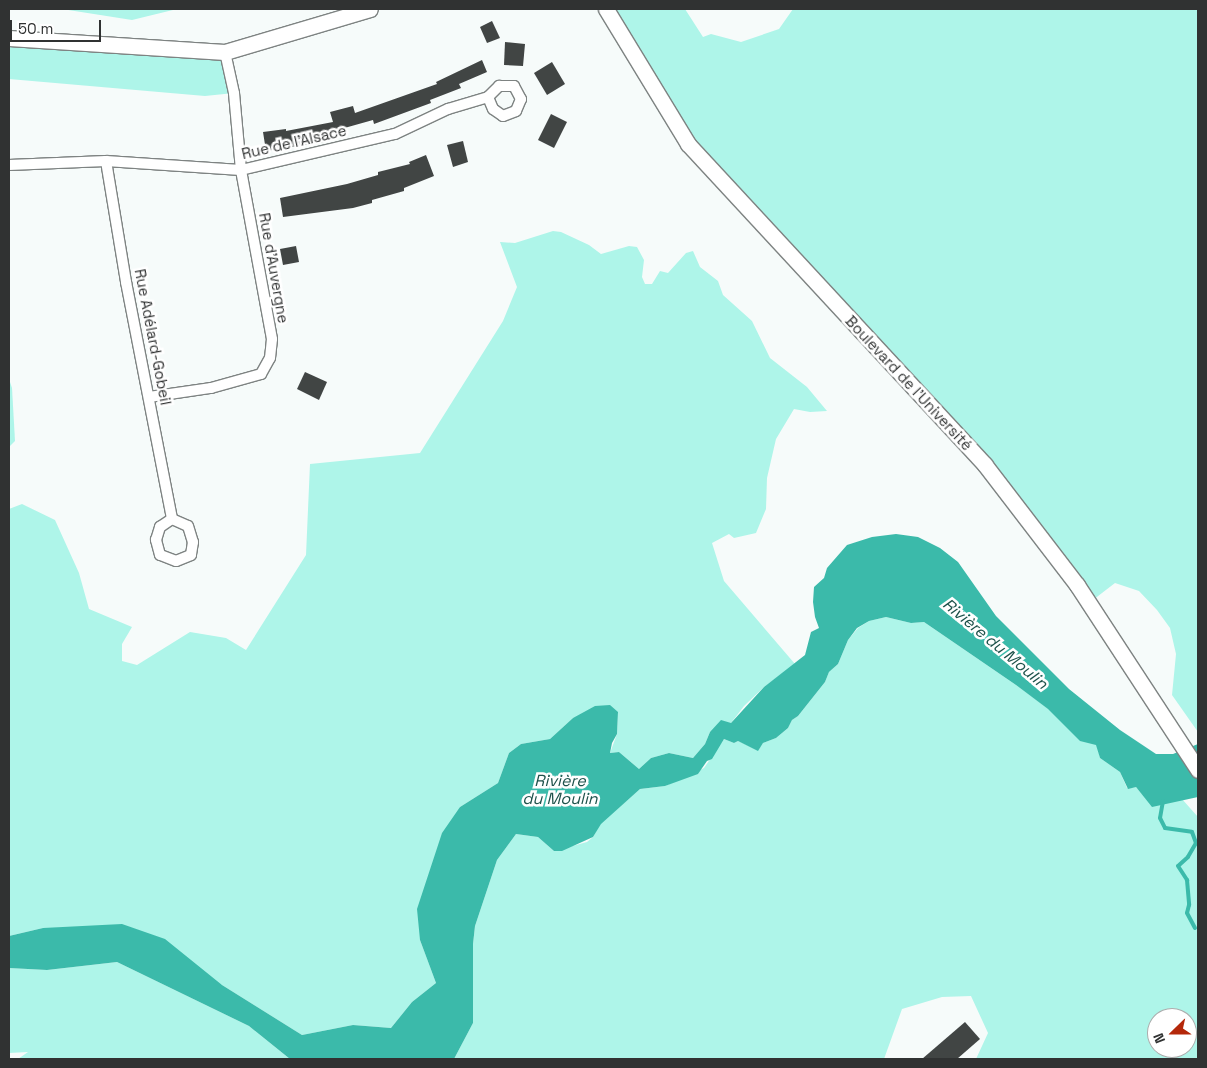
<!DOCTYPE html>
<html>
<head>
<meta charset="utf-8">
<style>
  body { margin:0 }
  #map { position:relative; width:1207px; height:1068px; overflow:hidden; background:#f6fbfa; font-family:"Space Grotesk",sans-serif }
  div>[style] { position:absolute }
  .green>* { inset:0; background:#aef5e9 }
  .water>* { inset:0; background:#3bbaaa }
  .stream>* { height:4px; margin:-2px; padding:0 2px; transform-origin:2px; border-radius:2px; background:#3bbaaa }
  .building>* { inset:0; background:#414544 }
  .roads { filter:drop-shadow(1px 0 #7e8382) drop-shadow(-1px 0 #7e8382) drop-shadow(0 1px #7e8382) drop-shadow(0 -1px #7e8382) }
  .street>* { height:10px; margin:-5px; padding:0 5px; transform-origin:5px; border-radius:5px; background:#fff }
  .secondary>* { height:15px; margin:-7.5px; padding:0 7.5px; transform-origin:7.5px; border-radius:7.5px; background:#fff }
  span { translate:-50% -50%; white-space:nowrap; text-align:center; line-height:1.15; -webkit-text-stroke:5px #fff; paint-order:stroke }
  .street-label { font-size:15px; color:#303232 }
  .water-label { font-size:16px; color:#1e524b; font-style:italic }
  .frame { position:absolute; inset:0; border:10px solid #303232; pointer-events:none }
  .north { position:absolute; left:1147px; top:1008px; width:50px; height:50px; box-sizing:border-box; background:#fff; border:1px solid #acadad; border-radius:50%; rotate:248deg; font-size:14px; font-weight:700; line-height:20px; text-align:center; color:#303232 }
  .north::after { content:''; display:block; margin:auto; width:18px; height:22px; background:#b4280a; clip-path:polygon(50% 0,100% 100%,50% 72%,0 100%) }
  .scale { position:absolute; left:10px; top:20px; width:91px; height:22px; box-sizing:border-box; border:2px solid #303232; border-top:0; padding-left:6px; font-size:15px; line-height:18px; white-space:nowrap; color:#303232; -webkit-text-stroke:4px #fff; paint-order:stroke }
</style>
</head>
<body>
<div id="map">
  <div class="green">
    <div style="clip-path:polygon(62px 9px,177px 9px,132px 20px)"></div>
    <div style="clip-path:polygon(606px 9px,685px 9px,703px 37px,711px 34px,741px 42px,779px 29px,793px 9px,1198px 9px,1198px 732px,1172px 695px,1176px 654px,1170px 628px,1157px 610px,1139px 591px,1115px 583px,1089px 603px,985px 465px,688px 144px)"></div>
    <div style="clip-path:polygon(9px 38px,225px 52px,234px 93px,205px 96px,9px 79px)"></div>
    <div style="clip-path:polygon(553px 231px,561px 232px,589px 245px,601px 254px,629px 246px,637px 247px,644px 260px,642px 277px,645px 284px,652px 284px,660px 271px,668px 273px,686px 253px,693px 251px,700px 267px,718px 281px,723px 295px,752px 321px,770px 358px,807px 387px,827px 411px,810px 412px,794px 409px,776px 439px,767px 478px,766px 509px,756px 533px,734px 538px,729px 534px,712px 543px,724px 581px,795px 664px,764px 687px,744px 706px,731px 723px,710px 732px,705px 744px,693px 758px,669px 753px,651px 758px,639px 769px,619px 752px,610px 753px,617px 734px,618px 712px,573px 718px,550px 739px,521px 744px,509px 753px,498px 783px,460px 807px,420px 940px,436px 983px,412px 1002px,391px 1028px,353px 1025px,302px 1035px,222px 985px,43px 928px,9px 936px,9px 509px,22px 504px,55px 520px,79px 573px,89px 609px,132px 627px,122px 644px,122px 661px,137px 665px,190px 632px,226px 638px,246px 650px,306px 555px,310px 464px,420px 453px,503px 321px,517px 287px,500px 242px,515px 243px)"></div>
    <div style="clip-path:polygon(9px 379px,12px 388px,15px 441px,9px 447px)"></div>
    <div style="clip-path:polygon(evenodd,886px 617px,911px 623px,924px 622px,1016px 685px,1097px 745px,1100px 758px,1120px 772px,1127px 788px,1136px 787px,1152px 806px,1182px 799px,1198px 817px,1198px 1059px,976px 1059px,988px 1033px,971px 996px,942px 997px,902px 1009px,884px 1059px,454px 1059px,473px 1023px,473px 944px,475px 926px,497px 860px,516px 834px,538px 837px,554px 851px,587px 842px,593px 837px,600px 824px,640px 789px,665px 786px,704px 768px,724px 739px,734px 743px,738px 741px,758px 750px,763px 743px,776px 738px,788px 728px,792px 720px,798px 716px,825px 682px,829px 672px,838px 664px,848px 640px,858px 628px,869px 621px,886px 617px,1157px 1018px,1187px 1018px,1187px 1048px,1157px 1048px,1157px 1018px)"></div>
    <div style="clip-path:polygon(117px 962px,249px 1026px,290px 1059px,18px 1059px,28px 1052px,9px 1053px,9px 968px,47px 970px)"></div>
  </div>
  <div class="water">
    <div style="clip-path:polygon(896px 534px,918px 537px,940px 548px,958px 562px,996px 616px,1069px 689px,1120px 730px,1156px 754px,1173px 754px,1198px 744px,1198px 797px,1152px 807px,1136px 787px,1128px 789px,1120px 772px,1100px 758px,1096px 745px,1080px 741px,1048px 709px,1016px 685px,924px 622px,911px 623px,886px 617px,869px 621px,857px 628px,848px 640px,838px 664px,829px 672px,825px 682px,798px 716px,792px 720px,788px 728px,776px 738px,763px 743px,758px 751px,738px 741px,734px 743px,724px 739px,712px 759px,707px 761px,698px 774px,665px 786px,640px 789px,601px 824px,593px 837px,562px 851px,554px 851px,538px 837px,516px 834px,497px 860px,475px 926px,473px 944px,473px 1023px,454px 1059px,290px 1059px,249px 1026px,117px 962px,47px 970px,9px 968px,9px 936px,43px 928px,122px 924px,165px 939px,222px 985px,302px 1035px,353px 1025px,391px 1028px,412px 1002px,436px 983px,420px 940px,417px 909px,442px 833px,460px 807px,498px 783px,509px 753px,521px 744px,550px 739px,573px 718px,595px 706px,610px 705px,618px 712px,617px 734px,612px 743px,610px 753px,619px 752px,639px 769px,651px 758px,669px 753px,693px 758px,705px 744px,710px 732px,721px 720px,731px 723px,764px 687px,805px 655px,811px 632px,819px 628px,815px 617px,813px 602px,814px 587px,824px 578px,827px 568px,847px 545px,872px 537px)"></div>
  </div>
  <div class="stream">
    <div style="left:1163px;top:801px;width:17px;rotate:100deg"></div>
    <div style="left:1160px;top:818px;width:11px;rotate:63deg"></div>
    <div style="left:1165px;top:828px;width:27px;rotate:8deg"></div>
    <div style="left:1192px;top:832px;width:12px;rotate:70deg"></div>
    <div style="left:1196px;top:843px;width:16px;rotate:120deg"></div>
    <div style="left:1188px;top:857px;width:13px;rotate:138deg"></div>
    <div style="left:1178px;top:866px;width:17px;rotate:57deg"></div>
    <div style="left:1187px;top:880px;width:25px;rotate:85deg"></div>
    <div style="left:1189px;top:905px;width:8px;rotate:104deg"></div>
    <div style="left:1187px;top:913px;width:17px;rotate:62deg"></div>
  </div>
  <div class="building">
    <div style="clip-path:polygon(492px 21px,500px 38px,487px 43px,480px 27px)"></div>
    <div style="clip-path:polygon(505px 42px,525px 44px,523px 66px,504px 65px)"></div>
    <div style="clip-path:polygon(482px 60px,487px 72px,459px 84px,461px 88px,430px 100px,431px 103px,374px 124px,373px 120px,323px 134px,324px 142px,266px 151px,263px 132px,286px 129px,286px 131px,333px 122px,330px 112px,353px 106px,355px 113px,437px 84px,436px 82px)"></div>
    <div style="clip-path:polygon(552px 62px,565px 84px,547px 95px,534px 73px)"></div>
    <div style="clip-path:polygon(551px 114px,567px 122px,554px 148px,538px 140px)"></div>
    <div style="clip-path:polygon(463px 141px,468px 162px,453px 167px,447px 145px)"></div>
    <div style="clip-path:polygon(426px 155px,434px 176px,404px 188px,404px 191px,372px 200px,372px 203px,353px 208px,283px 217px,280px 198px,347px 184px,378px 175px,378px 172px,410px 164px,409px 162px)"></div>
    <div style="clip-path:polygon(296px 246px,299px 262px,283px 265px,280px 249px)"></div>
    <div style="clip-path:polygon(305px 372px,327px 382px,319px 400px,297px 389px)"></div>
    <div style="clip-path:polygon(965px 1022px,980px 1039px,957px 1059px,922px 1059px)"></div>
  </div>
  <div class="roads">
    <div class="street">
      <div style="left:106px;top:161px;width:123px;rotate:80.6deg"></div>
      <div style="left:126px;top:282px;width:241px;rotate:79deg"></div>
      <div style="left:9px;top:165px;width:97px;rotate:-2.4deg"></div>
      <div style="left:106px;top:161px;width:135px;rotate:3.8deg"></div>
      <div style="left:241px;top:170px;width:158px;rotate:-13.2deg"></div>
      <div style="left:395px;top:134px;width:59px;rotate:-25.3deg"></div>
      <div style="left:448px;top:109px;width:42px;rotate:-16.7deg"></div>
      <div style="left:488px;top:97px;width:16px;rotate:-45deg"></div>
      <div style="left:499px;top:86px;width:15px"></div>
      <div style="left:514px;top:86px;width:15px;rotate:62deg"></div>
      <div style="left:521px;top:99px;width:13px;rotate:113deg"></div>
      <div style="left:516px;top:111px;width:14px;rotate:159deg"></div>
      <div style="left:503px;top:116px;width:12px;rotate:-145deg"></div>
      <div style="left:493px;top:109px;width:13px;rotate:-113deg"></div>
      <div style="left:149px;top:397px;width:63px;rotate:-8.3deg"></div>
      <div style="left:211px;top:388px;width:52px;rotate:-15.6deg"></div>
      <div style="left:261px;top:374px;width:18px;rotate:-61deg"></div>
      <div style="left:270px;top:358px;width:19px;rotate:-84deg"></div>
      <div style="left:272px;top:339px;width:172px;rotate:-100.4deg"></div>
      <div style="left:241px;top:170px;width:77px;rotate:-95.2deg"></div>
      <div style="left:234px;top:93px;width:42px;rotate:-102.4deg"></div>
      <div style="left:172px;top:519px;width:17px;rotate:24deg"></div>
      <div style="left:188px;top:526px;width:17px;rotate:73deg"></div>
      <div style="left:193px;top:542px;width:13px;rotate:99deg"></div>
      <div style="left:191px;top:555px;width:16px;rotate:158deg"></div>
      <div style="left:176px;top:561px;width:17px;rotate:-159deg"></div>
      <div style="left:160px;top:555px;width:16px;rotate:-105deg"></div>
      <div style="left:156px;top:540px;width:14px;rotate:-73deg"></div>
      <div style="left:160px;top:527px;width:14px;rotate:-34deg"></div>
    </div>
    <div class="secondary">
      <div style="left:606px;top:9px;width:158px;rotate:58.7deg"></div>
      <div style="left:688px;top:144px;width:437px;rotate:47.2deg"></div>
      <div style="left:985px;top:465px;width:151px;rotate:52.5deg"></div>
      <div style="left:1077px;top:585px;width:221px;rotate:56.8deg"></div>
      <div style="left:9px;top:38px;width:216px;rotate:3.7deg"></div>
      <div style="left:225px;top:52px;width:151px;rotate:-16.5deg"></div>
    </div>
  </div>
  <div class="street-label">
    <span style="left:294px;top:142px;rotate:-13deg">Rue de l'Alsace</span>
    <span style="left:274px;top:268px;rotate:80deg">Rue d'Auvergne</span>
    <span style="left:153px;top:337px;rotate:79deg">Rue Adélard-Gobeil</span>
    <span style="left:909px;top:383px;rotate:47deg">Boulevard de l'Université</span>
  </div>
  <div class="water-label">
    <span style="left:995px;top:644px;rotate:40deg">Rivière du Moulin</span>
    <span style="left:560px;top:790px">Rivière<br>du Moulin</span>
  </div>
  <div class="frame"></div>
  <div class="north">N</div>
  <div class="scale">50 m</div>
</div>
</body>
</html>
